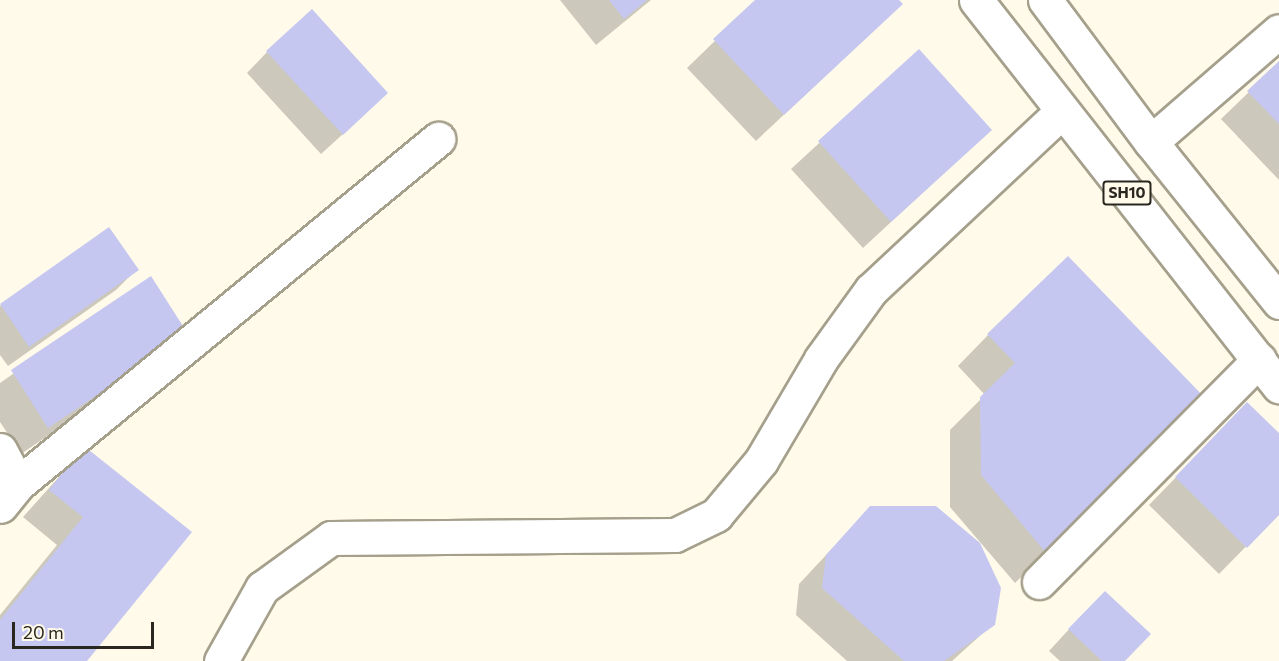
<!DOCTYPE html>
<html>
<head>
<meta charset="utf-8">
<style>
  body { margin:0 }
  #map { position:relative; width:1279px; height:661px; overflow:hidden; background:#fffaea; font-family:Commissioner,sans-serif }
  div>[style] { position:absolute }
  .shadow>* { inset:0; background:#0003 }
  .building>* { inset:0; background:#c5c7f1 }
  .roads { filter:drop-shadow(2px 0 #a5a08c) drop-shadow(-2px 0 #a5a08c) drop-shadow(0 2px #a5a08c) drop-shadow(0 -2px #a5a08c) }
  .minor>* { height:33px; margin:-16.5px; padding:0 16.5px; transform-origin:16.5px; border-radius:16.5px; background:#fff }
  .primary>* { height:33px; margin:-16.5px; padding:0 16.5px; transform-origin:16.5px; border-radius:16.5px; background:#fff }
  span { translate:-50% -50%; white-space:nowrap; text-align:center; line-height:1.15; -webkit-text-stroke:6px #fffaea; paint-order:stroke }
  .shield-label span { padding:2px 4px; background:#fffaea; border:2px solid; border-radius:4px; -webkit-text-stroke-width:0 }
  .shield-label { font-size:15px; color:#29271f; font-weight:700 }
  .scale { position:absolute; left:12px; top:622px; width:142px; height:27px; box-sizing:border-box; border:3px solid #29271f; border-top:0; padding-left:8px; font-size:18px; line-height:21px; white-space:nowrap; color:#29271f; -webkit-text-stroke:4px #fffaea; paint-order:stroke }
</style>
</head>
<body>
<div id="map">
  <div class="shadow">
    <div style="clip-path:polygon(560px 0,651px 0,596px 45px)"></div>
    <div style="clip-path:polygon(757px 0,897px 0,873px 31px,756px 141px,687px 68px)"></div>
    <div style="clip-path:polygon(919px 51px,990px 130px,863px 248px,791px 169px)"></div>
    <div style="clip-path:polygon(267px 52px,365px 114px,321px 154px,247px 73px)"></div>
    <div style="clip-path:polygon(1279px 63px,1279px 180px,1221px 119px)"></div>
    <div style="clip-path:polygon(109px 229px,137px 269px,116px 290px,8px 366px,0 355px,0 306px)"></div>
    <div style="clip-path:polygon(150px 278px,159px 360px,21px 454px,0 422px,0 383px)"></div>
    <div style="clip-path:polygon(988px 335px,1173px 430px,1015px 583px,950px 507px,950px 430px,985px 395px,958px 366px)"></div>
    <div style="clip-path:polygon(1220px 432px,1279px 435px,1279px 513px,1219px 574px,1149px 505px)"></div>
    <div style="clip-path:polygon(85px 448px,85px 661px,0 661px,0 615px,57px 545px,23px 517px)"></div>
    <div style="clip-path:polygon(870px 508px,993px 624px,952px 661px,847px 661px,796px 615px,799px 584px)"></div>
    <div style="clip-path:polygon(1084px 613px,1123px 661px,1060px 661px,1049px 651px)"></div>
  </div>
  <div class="building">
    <div style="clip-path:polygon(609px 0,647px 0,624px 19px)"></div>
    <div style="clip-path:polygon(755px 0,899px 0,903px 4px,784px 115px,713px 39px)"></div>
    <div style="clip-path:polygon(312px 9px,388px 93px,343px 135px,266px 51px)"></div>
    <div style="clip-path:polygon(919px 49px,992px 130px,891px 222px,818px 141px)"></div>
    <div style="clip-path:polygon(1279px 61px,1279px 124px,1247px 91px)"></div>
    <div style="clip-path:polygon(109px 227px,139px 270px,29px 347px,0 304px)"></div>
    <div style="clip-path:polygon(1068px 256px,1206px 399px,1047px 554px,981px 475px,980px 397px,1015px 363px,987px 334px)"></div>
    <div style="clip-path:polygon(151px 276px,188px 334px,48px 428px,11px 370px)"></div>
    <div style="clip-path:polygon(1247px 402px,1279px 433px,1279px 515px,1247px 548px,1175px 477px)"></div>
    <div style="clip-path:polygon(84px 446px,192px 532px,87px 661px,0 661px,0 620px,83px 517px,49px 490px)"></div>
    <div style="clip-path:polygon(870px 506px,936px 506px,980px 543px,1001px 588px,995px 625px,944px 661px,904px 661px,822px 588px,826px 555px)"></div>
    <div style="clip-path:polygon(1105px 591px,1151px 634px,1125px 661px,1102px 661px,1068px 629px)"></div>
  </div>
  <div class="roads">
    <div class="minor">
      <div style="left:1151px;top:142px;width:169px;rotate:-40.9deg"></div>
      <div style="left:0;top:450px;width:38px;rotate:62deg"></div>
      <div style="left:18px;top:484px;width:28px;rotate:129deg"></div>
      <div style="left:18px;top:484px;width:544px;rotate:-39.4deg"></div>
      <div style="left:1039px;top:582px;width:313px;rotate:-45.3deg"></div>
      <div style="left:221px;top:661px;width:84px;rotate:-60.7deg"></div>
      <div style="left:262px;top:588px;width:85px;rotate:-35.9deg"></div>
      <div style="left:331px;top:538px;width:344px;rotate:-0.5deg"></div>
      <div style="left:675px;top:535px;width:46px;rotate:-26deg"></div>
      <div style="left:716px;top:515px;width:70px;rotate:-50.2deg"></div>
      <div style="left:761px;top:461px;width:118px;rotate:-59.5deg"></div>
      <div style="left:821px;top:359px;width:85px;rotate:-54.1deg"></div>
      <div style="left:871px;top:290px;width:262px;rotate:-43.1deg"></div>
    </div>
    <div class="primary">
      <div style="left:976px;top:0;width:491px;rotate:51.9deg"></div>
      <div style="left:1045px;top:0;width:177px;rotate:53.3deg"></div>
      <div style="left:1151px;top:142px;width:205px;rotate:51.3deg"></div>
    </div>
  </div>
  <div class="shield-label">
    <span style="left:1127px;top:193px">SH10</span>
  </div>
  <div class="scale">20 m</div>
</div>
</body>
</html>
